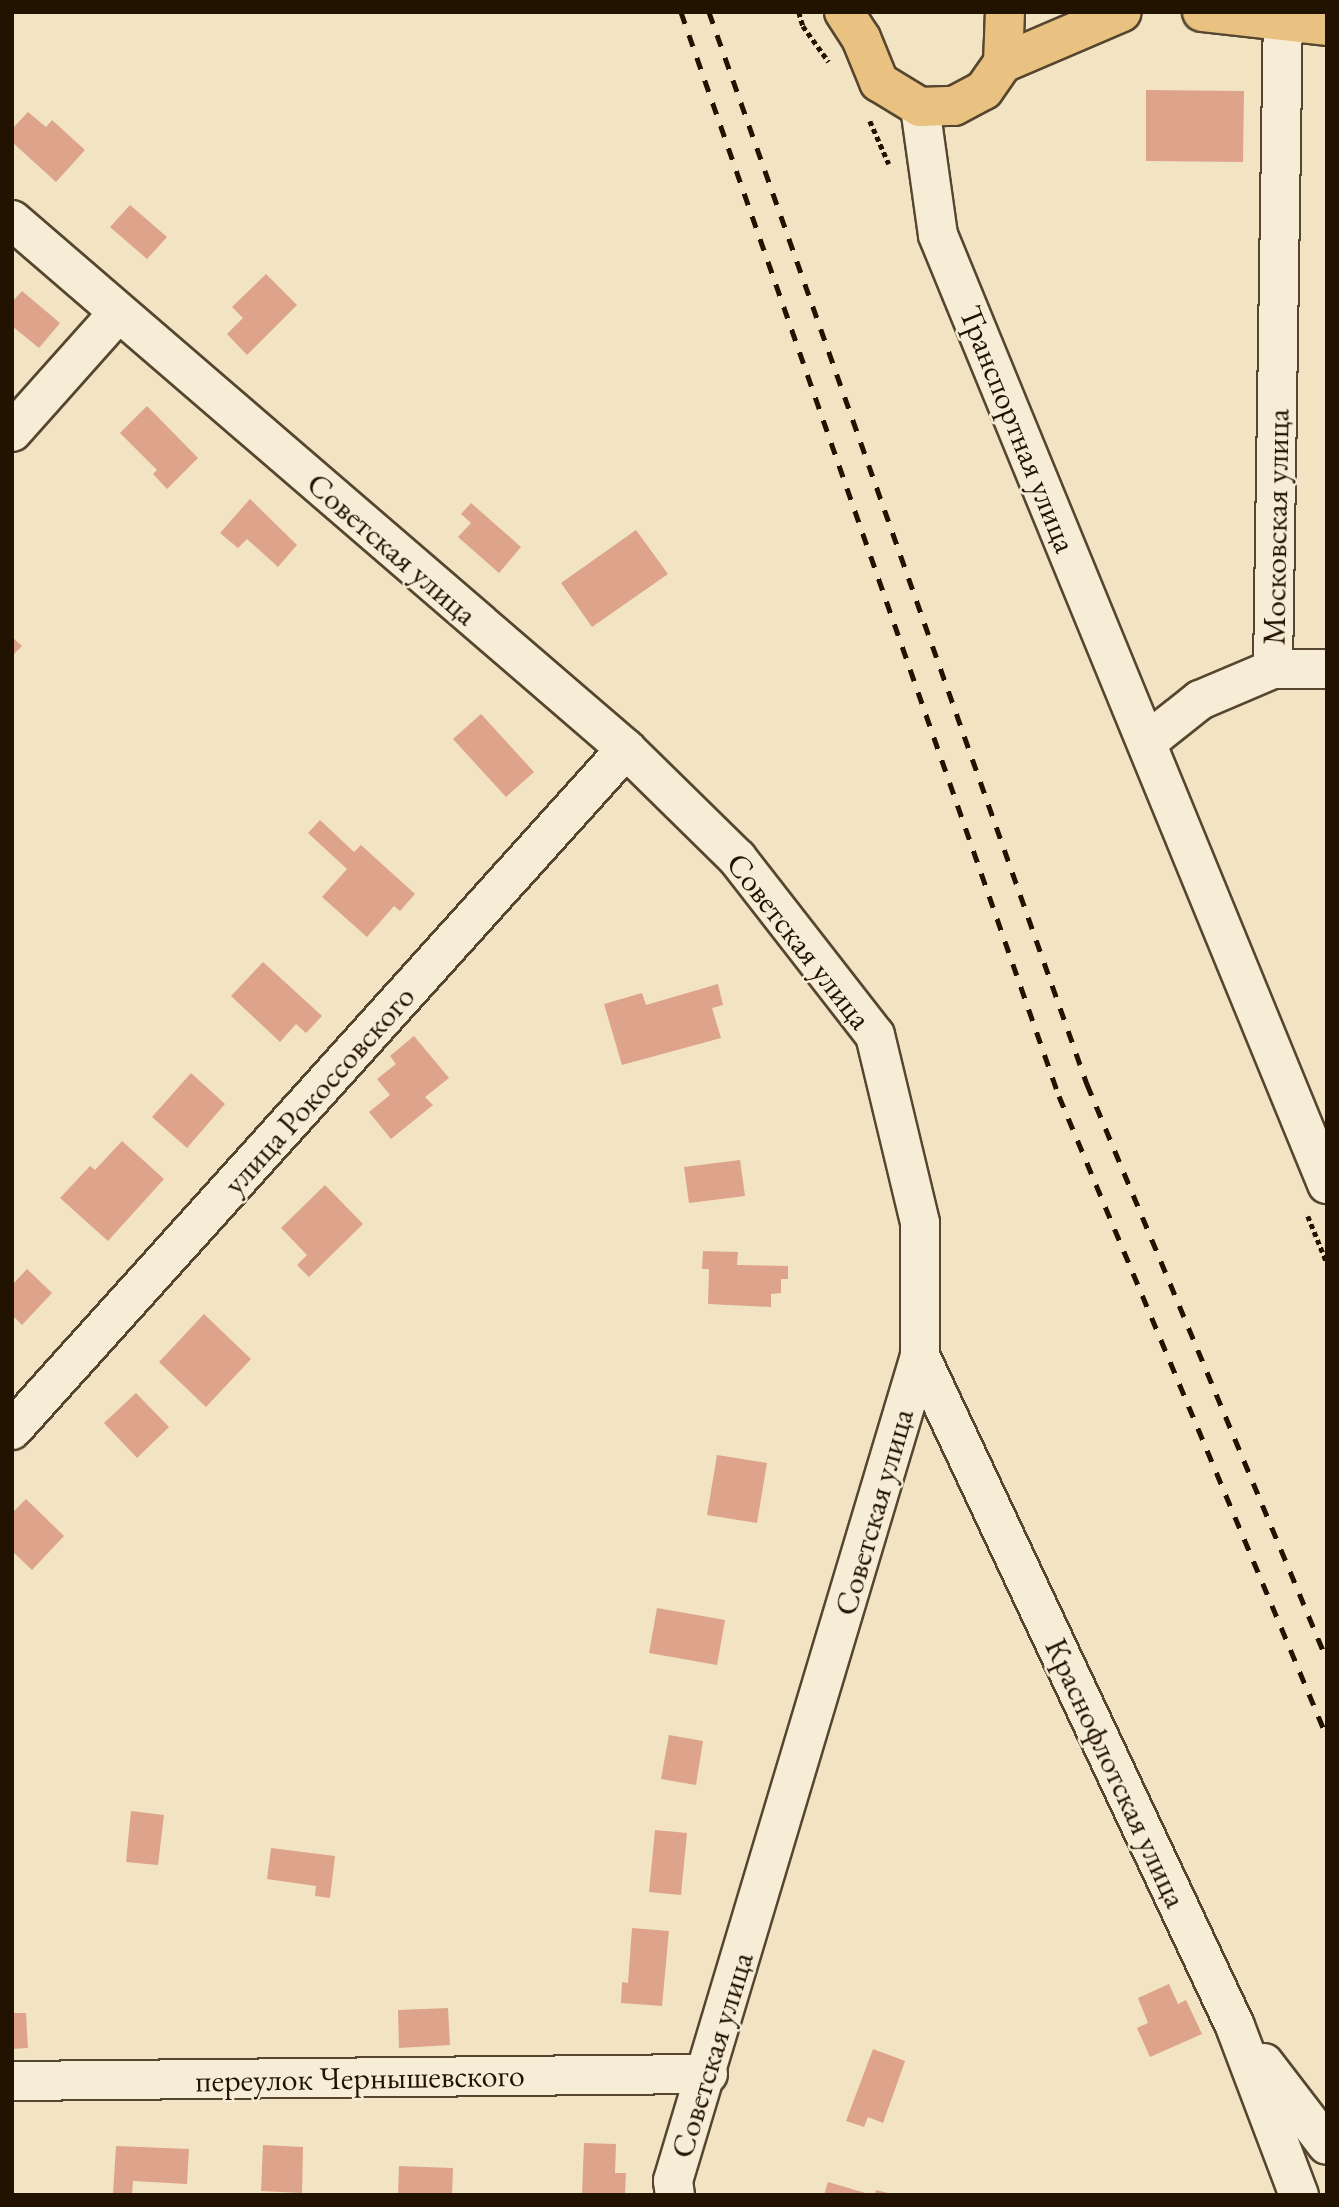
<!DOCTYPE html>
<html>
<head>
<meta charset="utf-8">
<style>
  body { margin:0 }
  #map { position:relative; width:1339px; height:2207px; overflow:hidden; background:#f2e4c2; font-family:"EB Garamond",serif }
  div>[style] { position:absolute }
  .building>* { inset:0; background:#dda38b }
  .path>* { height:4.5px; margin-top:-2.25px; transform-origin:0; background:repeating-linear-gradient(90deg,#221200 0 5px,transparent 0 8.5px) }
  .roads { filter:drop-shadow(2px 0 #564630) drop-shadow(-2px 0 #564630) drop-shadow(0 2px #564630) drop-shadow(0 -2px #564630) }
  .minor>* { height:38px; margin:-19px; padding:0 19px; transform-origin:19px; border-radius:19px; background:#f7edd7 }
  .major>* { height:38px; margin:-19px; padding:0 19px; transform-origin:19px; border-radius:19px; background:#e9c281 }
  .rail>* { height:5px; margin-top:-2.5px; transform-origin:0; background:repeating-linear-gradient(90deg,#221200 0 12px,transparent 0 24px) }
  span { translate:-50% -50%; white-space:nowrap; text-align:center; line-height:1.15; -webkit-text-stroke:5px #f7edd7; paint-order:stroke }
  .street-label { font-size:32px; color:#221200 }
  .frame { position:absolute; inset:0; border:14px solid #221200; pointer-events:none }
</style>
</head>
<body>
<div id="map">
  <div class="building">
    <div style="clip-path:polygon(1146px 90px,1244px 91px,1243px 162px,1146px 161px)"></div>
    <div style="clip-path:polygon(28px 112px,46px 127px,52px 120px,85px 150px,56px 182px,12px 142px,12px 129px)"></div>
    <div style="clip-path:polygon(130px 205px,167px 237px,147px 259px,110px 227px)"></div>
    <div style="clip-path:polygon(266px 274px,297px 305px,247px 355px,227px 334px,243px 318px,232px 307px)"></div>
    <div style="clip-path:polygon(22px 291px,60px 323px,39px 348px,12px 326px,12px 302px)"></div>
    <div style="clip-path:polygon(147px 406px,198px 458px,167px 489px,153px 474px,157px 470px,120px 433px)"></div>
    <div style="clip-path:polygon(250px 499px,297px 545px,278px 567px,247px 539px,238px 548px,220px 533px)"></div>
    <div style="clip-path:polygon(471px 503px,521px 547px,499px 573px,458px 537px,471px 523px,461px 514px)"></div>
    <div style="clip-path:polygon(636px 530px,668px 574px,592px 627px,561px 583px)"></div>
    <div style="clip-path:polygon(12px 637px,22px 646px,12px 656px)"></div>
    <div style="clip-path:polygon(481px 714px,534px 772px,506px 797px,453px 739px)"></div>
    <div style="clip-path:polygon(320px 820px,354px 852px,361px 845px,415px 894px,400px 911px,394px 906px,367px 937px,322px 897px,347px 869px,308px 833px)"></div>
    <div style="clip-path:polygon(263px 962px,322px 1016px,306px 1033px,296px 1024px,280px 1042px,231px 996px)"></div>
    <div style="clip-path:polygon(718px 984px,723px 1005px,712px 1008px,721px 1038px,622px 1065px,604px 1004px,642px 993px,646px 1005px)"></div>
    <div style="clip-path:polygon(414px 1036px,449px 1078px,425px 1097px,433px 1105px,391px 1139px,369px 1112px,390px 1095px,377px 1079px,396px 1064px,390px 1056px)"></div>
    <div style="clip-path:polygon(191px 1073px,225px 1104px,187px 1148px,152px 1117px)"></div>
    <div style="clip-path:polygon(122px 1141px,164px 1179px,108px 1241px,60px 1198px,90px 1166px,95px 1170px)"></div>
    <div style="clip-path:polygon(740px 1160px,745px 1196px,689px 1203px,684px 1167px)"></div>
    <div style="clip-path:polygon(325px 1185px,363px 1224px,309px 1277px,297px 1265px,307px 1255px,281px 1228px)"></div>
    <div style="clip-path:polygon(703px 1251px,738px 1252px,737px 1265px,788px 1266px,788px 1279px,781px 1279px,781px 1293px,771px 1294px,771px 1307px,708px 1304px,709px 1269px,702px 1269px)"></div>
    <div style="clip-path:polygon(27px 1269px,52px 1293px,22px 1325px,12px 1315px,12px 1285px)"></div>
    <div style="clip-path:polygon(204px 1314px,251px 1359px,206px 1407px,159px 1362px)"></div>
    <div style="clip-path:polygon(136px 1393px,169px 1427px,137px 1458px,104px 1423px)"></div>
    <div style="clip-path:polygon(717px 1455px,767px 1463px,757px 1523px,707px 1515px)"></div>
    <div style="clip-path:polygon(26px 1499px,64px 1536px,32px 1570px,12px 1551px,12px 1513px)"></div>
    <div style="clip-path:polygon(657px 1608px,725px 1620px,717px 1665px,649px 1653px)"></div>
    <div style="clip-path:polygon(669px 1735px,703px 1741px,696px 1785px,661px 1779px)"></div>
    <div style="clip-path:polygon(131px 1811px,164px 1815px,158px 1865px,126px 1862px)"></div>
    <div style="clip-path:polygon(655px 1830px,687px 1833px,681px 1895px,649px 1892px)"></div>
    <div style="clip-path:polygon(271px 1848px,335px 1856px,330px 1898px,315px 1896px,316px 1886px,267px 1879px)"></div>
    <div style="clip-path:polygon(632px 1928px,669px 1931px,662px 2006px,621px 2003px,622px 1982px,628px 1983px)"></div>
    <div style="clip-path:polygon(1169px 1984px,1178px 2004px,1186px 2000px,1202px 2034px,1150px 2057px,1137px 2028px,1148px 2023px,1138px 1998px)"></div>
    <div style="clip-path:polygon(448px 2008px,450px 2045px,399px 2048px,398px 2010px)"></div>
    <div style="clip-path:polygon(12px 2013px,26px 2013px,28px 2048px,12px 2049px)"></div>
    <div style="clip-path:polygon(873px 2049px,905px 2061px,883px 2123px,868px 2117px,864px 2127px,846px 2121px)"></div>
    <div style="clip-path:polygon(584px 2143px,616px 2144px,615px 2173px,626px 2173px,625px 2195px,582px 2195px)"></div>
    <div style="clip-path:polygon(263px 2145px,303px 2147px,302px 2193px,261px 2191px)"></div>
    <div style="clip-path:polygon(116px 2146px,189px 2149px,187px 2184px,133px 2181px,132px 2194px,113px 2194px)"></div>
    <div style="clip-path:polygon(399px 2166px,453px 2168px,452px 2195px,398px 2195px)"></div>
    <div style="clip-path:polygon(828px 2182px,869px 2194px,869px 2195px,824px 2195px)"></div>
    <div style="clip-path:polygon(876px 2190px,892px 2194px,892px 2195px,875px 2195px)"></div>
  </div>
  <div class="path">
    <div style="left:799px;top:12px;width:15px;rotate:74deg"></div>
    <div style="left:803px;top:26px;width:44px;rotate:54.2deg"></div>
    <div style="left:870px;top:121px;width:47px;rotate:66.2deg"></div>
    <div style="left:1308px;top:1216px;width:51px;rotate:68deg"></div>
  </div>
  <div class="roads">
    <div class="minor">
      <div style="left:920px;top:107px;width:129px;rotate:82deg"></div>
      <div style="left:938px;top:235px;width:1026px;rotate:67.71deg"></div>
      <div style="left:12px;top:220px;width:810px;rotate:40.75deg"></div>
      <div style="left:626px;top:749px;width:156px;rotate:44.5deg"></div>
      <div style="left:737px;top:858px;width:224px;rotate:52.1deg"></div>
      <div style="left:875px;top:1035px;width:193px;rotate:76.5deg"></div>
      <div style="left:920px;top:1223px;width:133px;rotate:90deg"></div>
      <div style="left:920px;top:1356px;width:861px;rotate:106.67deg"></div>
      <div style="left:673px;top:2181px;width:14px;rotate:82deg"></div>
      <div style="left:12px;top:432px;width:159px;rotate:-48.3deg"></div>
      <div style="left:1273px;top:669px;width:54px"></div>
      <div style="left:1147px;top:742px;width:68px;rotate:-38.4deg"></div>
      <div style="left:1200px;top:700px;width:79px;rotate:-23deg"></div>
      <div style="left:1273px;top:669px;width:657px;rotate:-89.13deg"></div>
      <div style="left:920px;top:1356px;width:740px;rotate:64.82deg"></div>
      <div style="left:1235px;top:2026px;width:181px;rotate:69.3deg"></div>
      <div style="left:12px;top:1430px;width:917px;rotate:-47.96deg"></div>
      <div style="left:1264px;top:2063px;width:103px;rotate:52.5deg"></div>
      <div style="left:12px;top:2081px;width:696px;rotate:-0.58deg"></div>
    </div>
    <div class="major">
      <div style="left:844px;top:12px;width:31px;rotate:57deg"></div>
      <div style="left:861px;top:38px;width:48px;rotate:67.8deg"></div>
      <div style="left:879px;top:82px;width:48px;rotate:31.4deg"></div>
      <div style="left:920px;top:107px;width:34px;rotate:-2deg"></div>
      <div style="left:954px;top:106px;width:34px;rotate:-28deg"></div>
      <div style="left:984px;top:90px;width:33px;rotate:-55deg"></div>
      <div style="left:1003px;top:63px;width:129px;rotate:-23.2deg"></div>
      <div style="left:1202px;top:12px;width:126px;rotate:6.4deg"></div>
      <div style="left:1003px;top:63px;width:51px;rotate:-87.8deg"></div>
    </div>
  </div>
  <div class="rail">
    <div style="left:681px;top:12px;width:1148px;rotate:70.78deg"></div>
    <div style="left:1059px;top:1096px;width:695px;rotate:67.31deg"></div>
    <div style="left:709px;top:12px;width:1137px;rotate:70.58deg"></div>
    <div style="left:1087px;top:1084px;width:624px;rotate:67.38deg"></div>
  </div>
  <div class="street-label">
    <span style="left:1018px;top:429px;rotate:68deg">Транспортная улица</span>
    <span style="left:1276px;top:527px;rotate:-89deg">Московская улица</span>
    <span style="left:392px;top:549px;rotate:41deg">Советская улица</span>
    <span style="left:799px;top:941px;rotate:52deg">Советская улица</span>
    <span style="left:319px;top:1090px;rotate:-48deg">улица Рокоссовского</span>
    <span style="left:874px;top:1512px;rotate:-74deg">Советская улица</span>
    <span style="left:1116px;top:1773px;rotate:65deg">Краснофлотская улица</span>
    <span style="left:712px;top:2055px;rotate:-73deg">Советская улица</span>
    <span style="left:360px;top:2078px;rotate:-1deg">переулок Чернышевского</span>
  </div>
  <div class="frame"></div>
</div>
</body>
</html>
